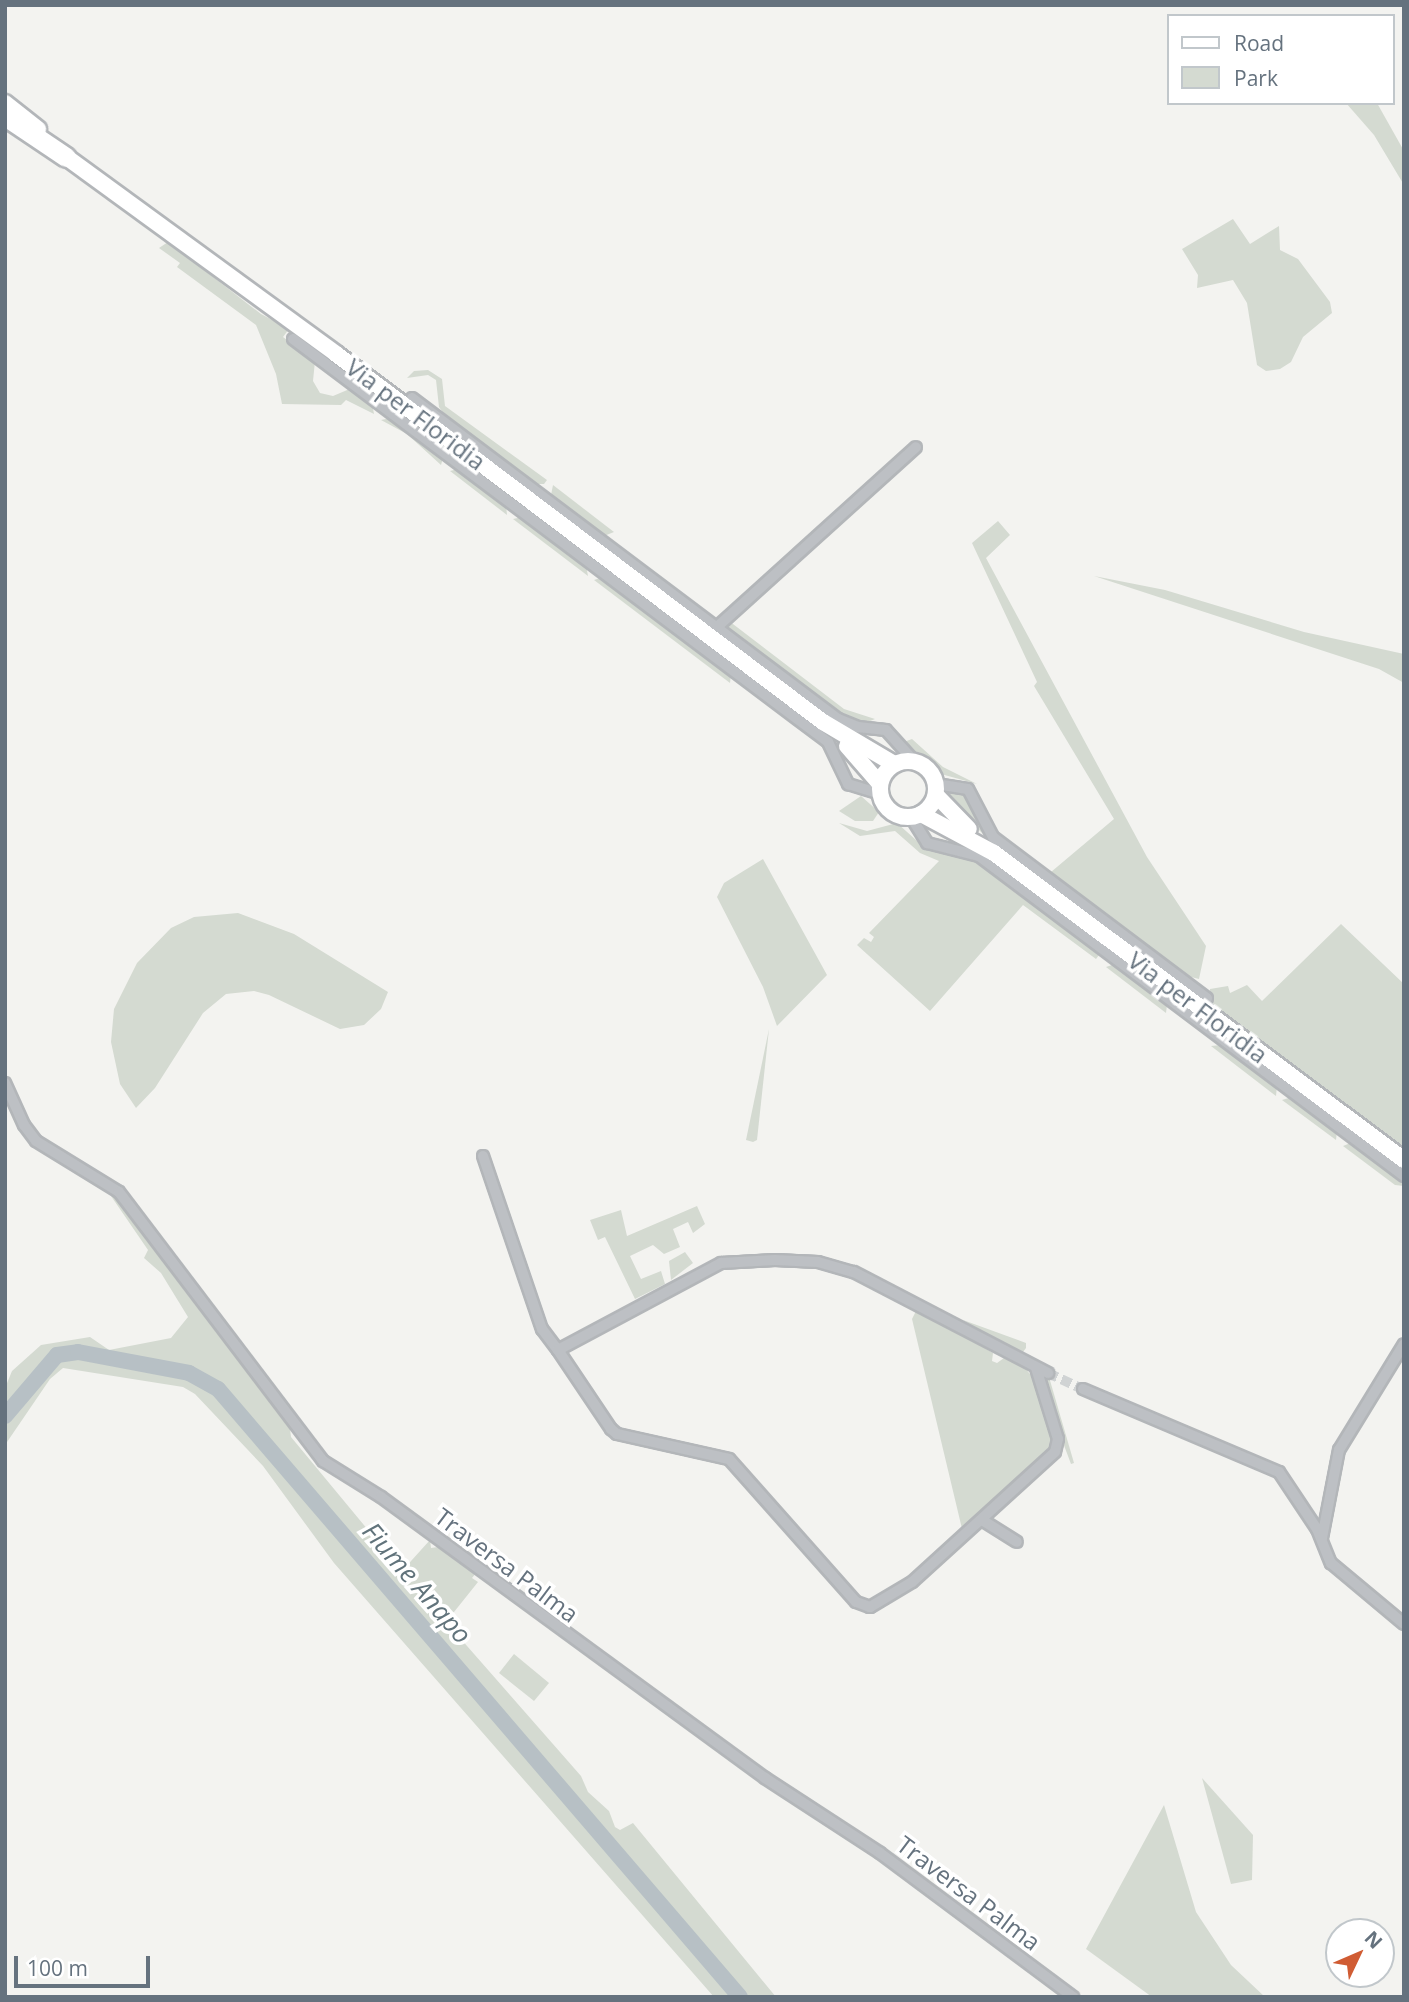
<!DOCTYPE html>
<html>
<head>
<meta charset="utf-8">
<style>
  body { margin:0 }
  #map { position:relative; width:1409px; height:2002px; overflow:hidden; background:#f3f3f0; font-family:"Open Sans",sans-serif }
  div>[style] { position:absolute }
  .green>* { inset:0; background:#d4dad1 }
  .river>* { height:16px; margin:-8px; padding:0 8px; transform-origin:8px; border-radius:8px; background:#b7c0c5 }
  .street-tunnel>* { height:10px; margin-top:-5px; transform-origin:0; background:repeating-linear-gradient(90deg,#d0d3d4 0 10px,transparent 0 15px) }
  .roads { filter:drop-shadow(2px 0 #b3b6b9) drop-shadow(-2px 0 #b3b6b9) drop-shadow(0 2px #b3b6b9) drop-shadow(0 -2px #b3b6b9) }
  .street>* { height:10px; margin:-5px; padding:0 5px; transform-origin:5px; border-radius:5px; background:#bdc0c4 }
  .primary>* { height:16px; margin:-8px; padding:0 8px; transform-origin:8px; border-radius:8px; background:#fff }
  .primary>.ring { margin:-8px; padding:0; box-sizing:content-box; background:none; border:16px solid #fff; border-radius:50% }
  .highway>* { height:19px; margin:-9.5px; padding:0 9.5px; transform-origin:9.5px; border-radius:9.5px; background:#fff }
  span { translate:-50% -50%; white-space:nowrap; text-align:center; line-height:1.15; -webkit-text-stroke:7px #fff; paint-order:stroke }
  .street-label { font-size:24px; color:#65727e }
  .water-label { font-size:26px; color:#61737b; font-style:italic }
  .frame { position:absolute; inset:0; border:7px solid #65727e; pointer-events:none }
  .legend { position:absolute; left:1167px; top:14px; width:228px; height:91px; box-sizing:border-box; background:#fff; border:2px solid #c1c7cb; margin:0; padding:9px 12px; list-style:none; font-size:21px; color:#65727e }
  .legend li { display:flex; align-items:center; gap:14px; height:35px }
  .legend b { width:35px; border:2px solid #c1c7cb }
  .north { position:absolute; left:1325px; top:1918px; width:70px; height:70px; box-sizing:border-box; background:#fff; border:2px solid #c1c7cb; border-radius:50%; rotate:46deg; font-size:19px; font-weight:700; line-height:28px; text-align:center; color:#65727e }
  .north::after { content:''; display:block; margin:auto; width:24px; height:32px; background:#d05c33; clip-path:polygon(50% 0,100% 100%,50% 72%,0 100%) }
  .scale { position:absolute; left:14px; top:1956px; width:136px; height:32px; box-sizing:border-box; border:4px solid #65727e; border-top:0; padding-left:9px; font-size:21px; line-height:24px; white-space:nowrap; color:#65727e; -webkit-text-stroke:5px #fff; paint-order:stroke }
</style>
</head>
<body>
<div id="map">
  <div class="green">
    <div style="clip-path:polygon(1346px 103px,1377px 103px,1404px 151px,1404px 185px,1374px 135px)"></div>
    <div style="clip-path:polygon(1233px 219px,1250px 244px,1279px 226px,1280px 250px,1298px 259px,1330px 302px,1332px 313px,1303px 337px,1291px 362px,1280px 369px,1266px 371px,1257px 365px,1247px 303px,1233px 280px,1197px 288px,1198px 275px,1182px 249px)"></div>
    <div style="clip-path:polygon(168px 242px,261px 314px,289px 329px,283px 337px,315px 361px,313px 381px,320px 393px,333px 396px,352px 388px,372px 403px,374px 414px,346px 400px,341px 405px,282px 404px,276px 374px,256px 325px,177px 267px,180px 263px,159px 248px)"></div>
    <div style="clip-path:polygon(428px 370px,442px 379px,445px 406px,547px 480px,544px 484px,536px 484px,445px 415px,439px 407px,436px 380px,428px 375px,407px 378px,414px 371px)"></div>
    <div style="clip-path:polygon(391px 418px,443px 458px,441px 465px,407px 434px,381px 420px)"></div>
    <div style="clip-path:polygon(458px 469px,506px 505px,507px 515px,450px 471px)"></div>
    <div style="clip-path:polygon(553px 485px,614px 532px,604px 536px,551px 495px)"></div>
    <div style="clip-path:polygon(522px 517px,586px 565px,588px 576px,513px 519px)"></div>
    <div style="clip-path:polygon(998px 521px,1010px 535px,986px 558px,1147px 857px,1206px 946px,1199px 979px,1183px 975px,1051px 872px,1114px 819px,1034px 686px,1037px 682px,972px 543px)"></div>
    <div style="clip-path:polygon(1094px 576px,1165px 590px,1304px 632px,1404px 654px,1404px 683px,1379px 669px)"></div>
    <div style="clip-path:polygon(603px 577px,731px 674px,730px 683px,594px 580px)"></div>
    <div style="clip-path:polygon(729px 621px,844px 709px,875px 719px,863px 724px,839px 714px,728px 629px)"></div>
    <div style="clip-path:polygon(912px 739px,943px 767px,977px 784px,941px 774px,907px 748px,904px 742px)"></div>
    <div style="clip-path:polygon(950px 791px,961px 792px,970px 800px,989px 840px,944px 795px)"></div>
    <div style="clip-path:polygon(861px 796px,879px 812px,873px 821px,855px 821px,839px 811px)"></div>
    <div style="clip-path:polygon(839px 823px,867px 831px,897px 823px,925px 848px,953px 851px,982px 862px,1099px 955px,1096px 959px,1023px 905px,930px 1011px,857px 945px,864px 938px,871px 942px,874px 937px,869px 933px,939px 861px,920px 853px,895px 831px,860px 836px)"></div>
    <div style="clip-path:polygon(763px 859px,827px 975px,777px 1026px,763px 987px,717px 897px,724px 883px)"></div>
    <div style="clip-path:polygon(238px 913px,294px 934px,388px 992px,381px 1009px,364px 1025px,340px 1029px,269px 995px,254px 991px,226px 994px,203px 1013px,155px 1088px,136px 1108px,120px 1084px,111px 1042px,114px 1009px,137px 963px,171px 928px,194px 917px)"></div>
    <div style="clip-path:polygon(1341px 924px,1404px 984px,1404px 1150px,1209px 1005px,1210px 989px,1228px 986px,1230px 993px,1247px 985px,1262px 1001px)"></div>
    <div style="clip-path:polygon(1112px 965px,1167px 1005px,1166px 1013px,1106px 967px)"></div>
    <div style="clip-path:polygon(769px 1029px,757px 1140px,753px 1142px,746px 1140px)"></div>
    <div style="clip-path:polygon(1221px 1045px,1277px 1086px,1276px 1096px,1211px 1046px)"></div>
    <div style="clip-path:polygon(1292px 1097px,1337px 1131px,1336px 1140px,1282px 1100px)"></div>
    <div style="clip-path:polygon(1353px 1142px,1404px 1180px,1404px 1186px,1395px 1185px,1343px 1146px)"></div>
    <div style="clip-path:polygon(116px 1195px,289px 1420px,291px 1437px,402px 1571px,430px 1540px,431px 1548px,438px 1547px,476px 1573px,472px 1578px,478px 1582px,446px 1622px,581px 1776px,588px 1792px,609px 1811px,615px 1827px,620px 1830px,633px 1823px,776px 1997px,714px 1997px,334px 1563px,263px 1466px,195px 1394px,183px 1387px,63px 1368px,50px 1379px,5px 1445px,5px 1388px,12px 1371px,41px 1345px,90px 1337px,109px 1350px,171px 1338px,188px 1317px,161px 1273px,144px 1258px,148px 1250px,111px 1196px)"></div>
    <div style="clip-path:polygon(697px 1206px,705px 1224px,693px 1233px,688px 1222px,673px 1229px,680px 1247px,664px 1254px,653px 1245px,630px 1256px,641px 1279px,661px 1271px,665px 1284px,635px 1299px,605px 1237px,598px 1240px,590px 1220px,621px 1210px,627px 1236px)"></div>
    <div style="clip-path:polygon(685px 1252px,693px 1263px,671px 1280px,669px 1261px)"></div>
    <div style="clip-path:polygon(916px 1311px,930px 1315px,993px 1353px,992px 1361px,997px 1363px,1004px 1358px,1024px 1367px,1035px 1380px,1054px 1442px,1051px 1451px,963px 1533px,912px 1319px)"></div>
    <div style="clip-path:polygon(963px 1320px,1026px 1343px,1026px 1348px,1020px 1356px)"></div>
    <div style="clip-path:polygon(1049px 1377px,1074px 1463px,1071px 1464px,1050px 1408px,1045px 1384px)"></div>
    <div style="clip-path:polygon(514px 1654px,549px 1683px,534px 1701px,499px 1673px)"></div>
    <div style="clip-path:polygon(1202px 1778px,1253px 1835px,1252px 1880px,1231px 1884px)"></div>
    <div style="clip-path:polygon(1164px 1805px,1196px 1912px,1231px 1965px,1265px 1997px,1152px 1997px,1086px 1949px)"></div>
  </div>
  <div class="river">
    <div style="left:5px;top:1416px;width:80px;rotate:-49.6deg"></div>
    <div style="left:57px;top:1355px;width:21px;rotate:-8deg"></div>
    <div style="left:78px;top:1352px;width:113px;rotate:10.7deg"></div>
    <div style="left:189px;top:1373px;width:33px;rotate:29deg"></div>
    <div style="left:218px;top:1389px;width:801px;rotate:49.35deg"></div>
  </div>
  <div class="street-tunnel">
    <div style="left:1048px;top:1373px;width:38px;rotate:25deg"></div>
  </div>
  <div class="roads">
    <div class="street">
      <div style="left:293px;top:339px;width:670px;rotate:36.99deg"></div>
      <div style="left:828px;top:742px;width:47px;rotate:64.5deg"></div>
      <div style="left:848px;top:784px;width:34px;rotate:17deg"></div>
      <div style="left:412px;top:398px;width:533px;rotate:37deg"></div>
      <div style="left:838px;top:719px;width:22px;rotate:22deg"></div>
      <div style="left:858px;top:727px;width:28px;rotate:6deg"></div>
      <div style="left:886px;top:730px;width:42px;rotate:47.9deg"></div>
      <div style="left:717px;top:627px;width:268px;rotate:-42.1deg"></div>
      <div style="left:936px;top:784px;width:32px;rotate:9deg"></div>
      <div style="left:968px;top:789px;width:54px;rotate:62.5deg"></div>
      <div style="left:993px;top:837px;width:268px;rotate:37deg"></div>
      <div style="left:911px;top:817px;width:31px;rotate:58deg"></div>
      <div style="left:927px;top:843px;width:54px;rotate:14deg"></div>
      <div style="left:979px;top:856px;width:532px;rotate:36.98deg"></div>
      <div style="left:5px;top:1083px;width:46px;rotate:65.7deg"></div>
      <div style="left:24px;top:1125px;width:20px;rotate:53deg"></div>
      <div style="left:36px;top:1141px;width:97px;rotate:31.6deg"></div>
      <div style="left:119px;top:1192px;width:338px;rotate:52.8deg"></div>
      <div style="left:323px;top:1461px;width:68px;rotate:31.8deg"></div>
      <div style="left:381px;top:1497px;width:476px;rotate:36.2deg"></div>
      <div style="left:765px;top:1778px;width:137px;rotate:33.1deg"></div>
      <div style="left:880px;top:1853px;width:241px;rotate:36.7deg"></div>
      <div style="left:483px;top:1156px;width:183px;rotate:71.2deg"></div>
      <div style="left:542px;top:1329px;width:26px;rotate:53deg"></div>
      <div style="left:1036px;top:1368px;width:74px;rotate:72.8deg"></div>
      <div style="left:1058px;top:1439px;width:13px;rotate:103deg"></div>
      <div style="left:1055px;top:1452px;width:193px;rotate:137.7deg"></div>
      <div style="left:912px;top:1582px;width:49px;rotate:149.2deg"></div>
      <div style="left:870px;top:1607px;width:15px;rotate:-160deg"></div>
      <div style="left:856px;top:1602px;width:191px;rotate:-131.6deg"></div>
      <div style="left:729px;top:1459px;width:115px;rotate:-167.4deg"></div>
      <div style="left:617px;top:1434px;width:8px;rotate:-140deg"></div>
      <div style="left:611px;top:1429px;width:95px;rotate:-123.9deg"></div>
      <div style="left:558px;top:1350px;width:185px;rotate:-28.1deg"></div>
      <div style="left:721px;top:1263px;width:54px;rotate:-3.2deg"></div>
      <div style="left:775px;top:1260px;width:43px;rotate:2.7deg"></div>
      <div style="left:818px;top:1262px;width:37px;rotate:16deg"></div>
      <div style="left:854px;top:1272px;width:219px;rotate:27.5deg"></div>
      <div style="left:1083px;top:1389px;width:213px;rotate:23deg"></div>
      <div style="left:1279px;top:1472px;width:69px;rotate:56.3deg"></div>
      <div style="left:1317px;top:1529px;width:37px;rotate:68deg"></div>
      <div style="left:1331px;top:1563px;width:95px;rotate:39.9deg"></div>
      <div style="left:982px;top:1520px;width:41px;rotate:32.2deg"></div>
      <div style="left:1322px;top:1538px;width:90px;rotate:-79.1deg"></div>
      <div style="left:1339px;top:1450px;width:124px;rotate:-58.5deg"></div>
    </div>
    <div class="primary">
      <div style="left:5px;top:103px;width:42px;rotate:38.2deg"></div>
      <div style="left:58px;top:151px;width:344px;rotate:36.1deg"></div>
      <div style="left:336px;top:354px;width:610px;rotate:37.08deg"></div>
      <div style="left:823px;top:722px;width:82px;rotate:30.6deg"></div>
      <div style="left:847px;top:746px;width:50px;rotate:49deg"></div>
      <div class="ring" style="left:880px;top:761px;width:40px;height:40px"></div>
      <div style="left:936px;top:795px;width:47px;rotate:45.9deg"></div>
      <div style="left:921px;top:814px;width:83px;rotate:28.1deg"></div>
      <div style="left:994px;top:853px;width:512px;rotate:36.83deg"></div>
    </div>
    <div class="highway">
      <div style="left:5px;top:116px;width:73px;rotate:33.9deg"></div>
    </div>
  </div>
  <div class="street-label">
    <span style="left:416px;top:414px;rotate:37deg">Via per Floridia</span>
    <span style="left:1198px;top:1007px;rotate:37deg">Via per Floridia</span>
    <span style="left:507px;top:1565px;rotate:37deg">Traversa Palma</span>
    <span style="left:969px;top:1893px;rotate:37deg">Traversa Palma</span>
  </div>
  <div class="water-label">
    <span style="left:417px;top:1583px;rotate:49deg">Fiume Anapo</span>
  </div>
  <div class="frame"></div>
  <ul class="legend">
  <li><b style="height:9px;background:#fff"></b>Road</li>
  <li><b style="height:19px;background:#d4dad1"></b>Park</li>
  </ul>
  <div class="north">N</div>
  <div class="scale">100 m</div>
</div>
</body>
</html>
